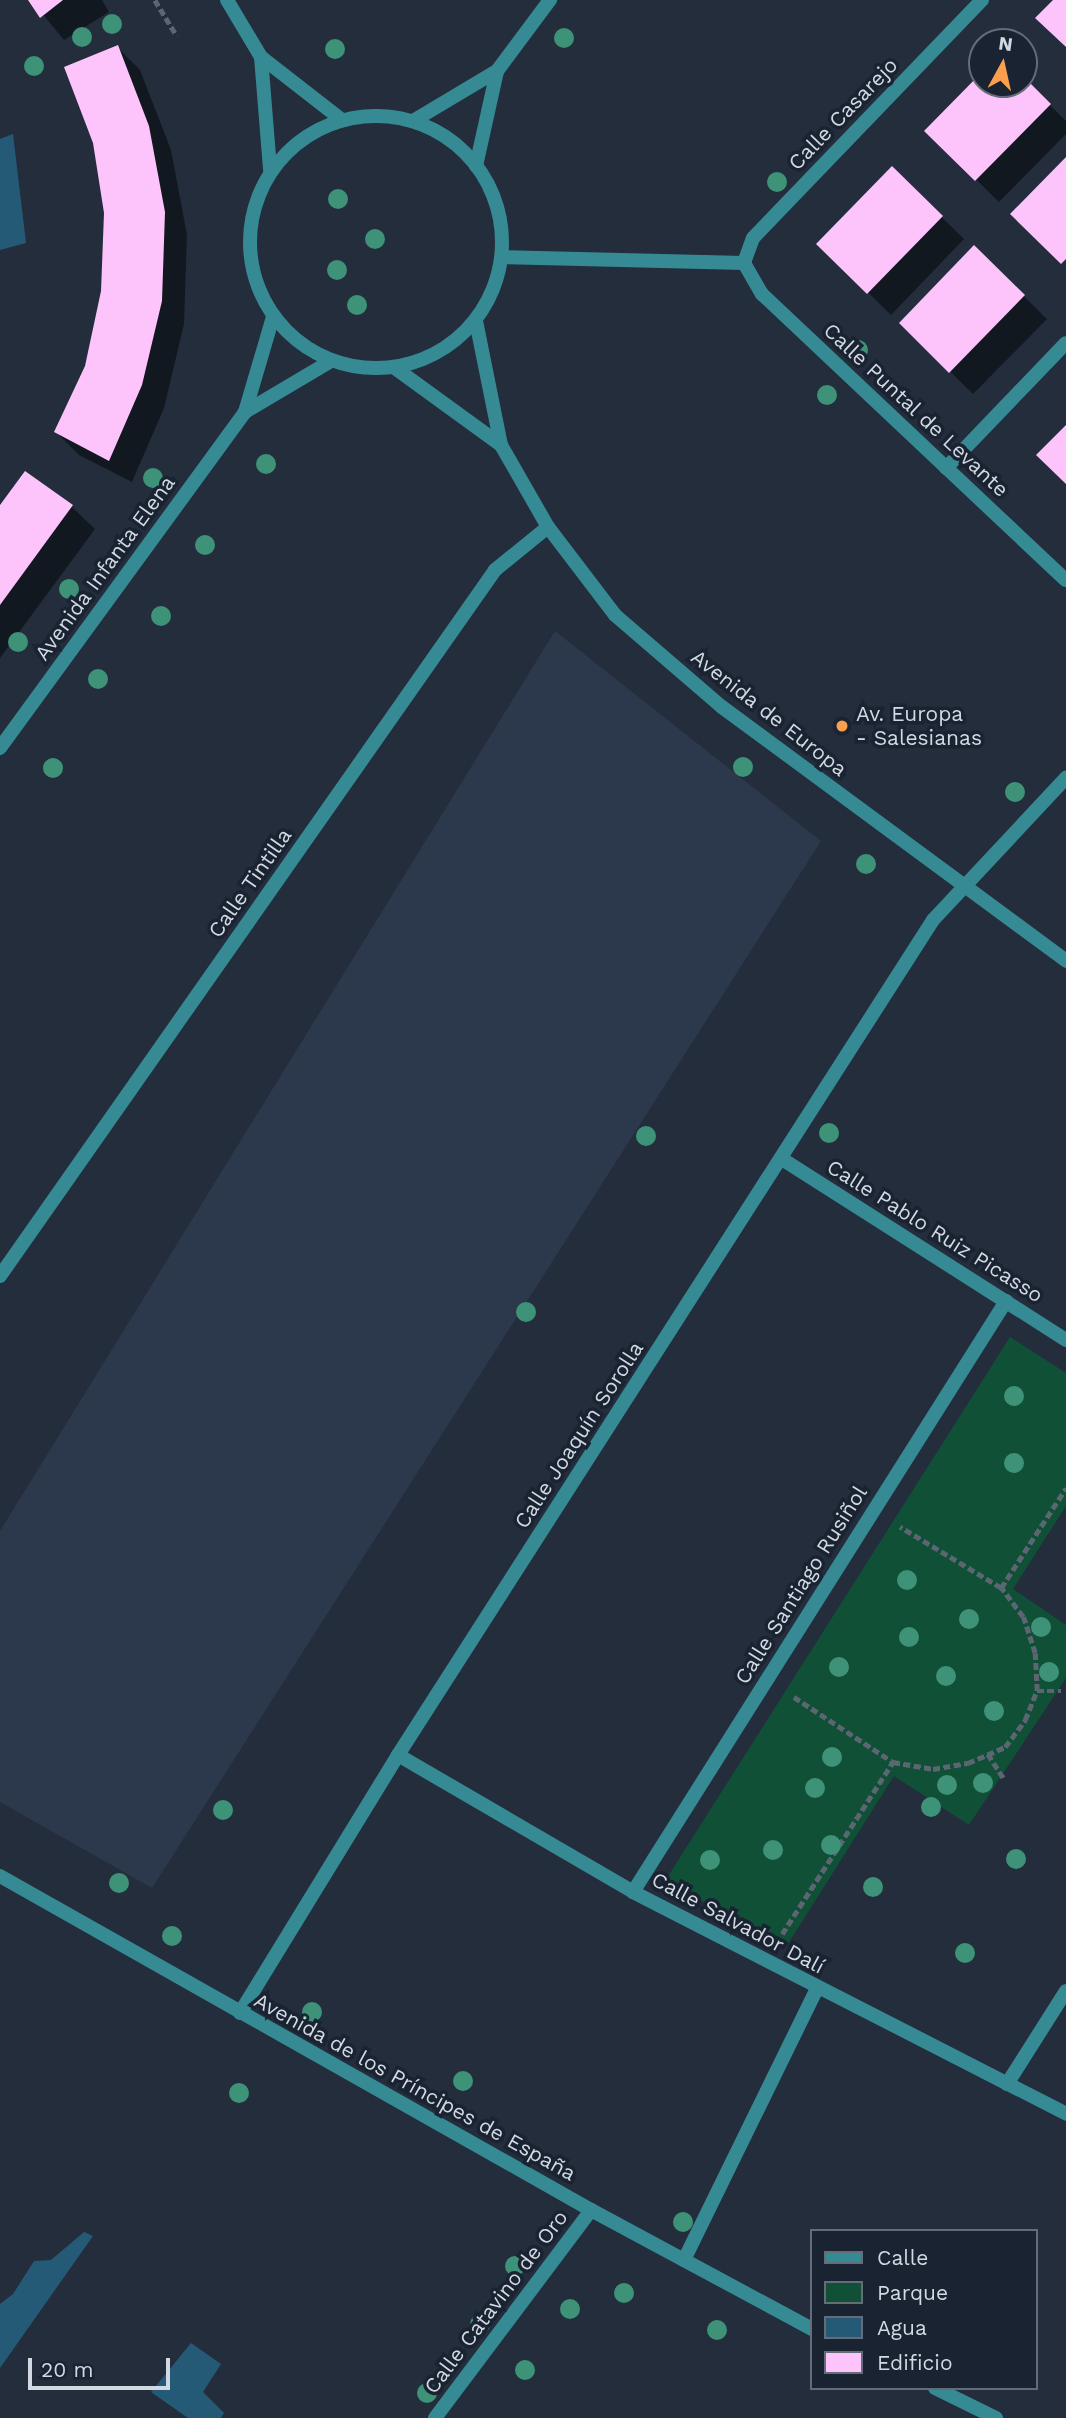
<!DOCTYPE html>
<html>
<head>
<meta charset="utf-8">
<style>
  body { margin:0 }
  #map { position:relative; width:1066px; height:2418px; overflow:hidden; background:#232d3c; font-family:"Work Sans",sans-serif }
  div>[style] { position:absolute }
  .built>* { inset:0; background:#2c394c }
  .green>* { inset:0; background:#105037 }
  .water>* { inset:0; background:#255a76 }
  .shadow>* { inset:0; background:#0007 }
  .building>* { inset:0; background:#fcc4fb }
  .path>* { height:4.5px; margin-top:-2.25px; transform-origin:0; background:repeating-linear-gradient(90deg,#5c6572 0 7px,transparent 0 10.5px) }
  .service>* { height:14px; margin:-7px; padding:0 7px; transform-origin:7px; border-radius:7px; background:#368a94 }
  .pedestrian>* { height:14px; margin:-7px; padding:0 7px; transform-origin:7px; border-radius:7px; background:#368a94 }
  .minor>* { height:14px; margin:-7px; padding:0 7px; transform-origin:7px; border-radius:7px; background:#368a94 }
  .tertiary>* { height:14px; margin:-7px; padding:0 7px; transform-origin:7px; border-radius:7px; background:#368a94 }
  .tertiary>.ring { margin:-7px; padding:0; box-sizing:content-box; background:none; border:14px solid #368a94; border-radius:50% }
  .trees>* { width:20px; height:20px; margin:-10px; border-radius:50%; background:#3e9278 }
  .dots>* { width:19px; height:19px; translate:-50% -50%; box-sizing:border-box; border:4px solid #1a2331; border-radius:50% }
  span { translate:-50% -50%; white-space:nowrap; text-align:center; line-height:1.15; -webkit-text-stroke:7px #1a2331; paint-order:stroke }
  .street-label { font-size:21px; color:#d3d9e3 }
  .poi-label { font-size:21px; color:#d3d9e3 }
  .left { translate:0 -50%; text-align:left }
  .legend { position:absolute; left:810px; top:2229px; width:228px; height:161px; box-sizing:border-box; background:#1a2331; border:2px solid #646c78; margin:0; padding:9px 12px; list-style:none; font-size:21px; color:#d3d9e3 }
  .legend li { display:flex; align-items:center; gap:14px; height:35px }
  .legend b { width:35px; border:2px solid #646c78 }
  .north { position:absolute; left:968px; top:28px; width:70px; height:70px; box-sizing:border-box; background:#1a2331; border:2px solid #646c78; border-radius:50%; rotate:8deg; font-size:19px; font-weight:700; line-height:28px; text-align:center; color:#d3d9e3 }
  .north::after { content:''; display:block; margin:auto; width:24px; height:32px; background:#fa9f4e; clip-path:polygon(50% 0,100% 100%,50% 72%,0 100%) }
  .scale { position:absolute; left:28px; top:2358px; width:142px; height:32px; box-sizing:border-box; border:4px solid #d3d9e3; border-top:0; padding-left:9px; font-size:21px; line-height:24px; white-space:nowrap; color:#d3d9e3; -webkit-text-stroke:5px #1a2331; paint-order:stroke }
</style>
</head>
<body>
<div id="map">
  <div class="built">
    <div style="clip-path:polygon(555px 631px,821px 841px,152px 1888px,0 1802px,0 1531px)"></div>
  </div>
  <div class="green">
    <div style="clip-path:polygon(1010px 1337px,1066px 1373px,1066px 1506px,1013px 1589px,1066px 1625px,1066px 1678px,969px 1825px,894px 1776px,786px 1947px,665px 1881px)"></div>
  </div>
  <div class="water">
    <div style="clip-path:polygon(13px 134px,26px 243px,0 250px,0 139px)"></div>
    <div style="clip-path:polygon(84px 2232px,93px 2236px,0 2368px,0 2304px,13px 2294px,34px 2261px,51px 2260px)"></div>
    <div style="clip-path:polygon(191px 2343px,221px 2364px,203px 2392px,224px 2413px,221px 2418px,188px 2418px,151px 2392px)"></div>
  </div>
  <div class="shadow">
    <div style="clip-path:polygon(31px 0,102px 0,109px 12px,64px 40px)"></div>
    <div style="clip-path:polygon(117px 47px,140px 70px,171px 150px,187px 235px,184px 324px,164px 408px,132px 482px,79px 455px,56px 432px,87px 366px,103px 292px)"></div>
    <div style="clip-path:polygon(982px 75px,982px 84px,1024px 84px,1024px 79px,1066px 121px,1066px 134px,999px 202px,927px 131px)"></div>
    <div style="clip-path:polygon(892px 168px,964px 239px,891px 315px,841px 266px)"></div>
    <div style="clip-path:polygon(975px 248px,1047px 319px,973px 394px,901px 323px)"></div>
    <div style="clip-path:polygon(25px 474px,72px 507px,95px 529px,0 658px,0 508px)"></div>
  </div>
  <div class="building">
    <div style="clip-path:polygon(28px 0,63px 0,40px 18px)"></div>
    <div style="clip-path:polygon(1053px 0,1066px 0,1066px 47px,1035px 18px)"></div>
    <div style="clip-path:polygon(118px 45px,149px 126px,165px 212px,162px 301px,142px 385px,109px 461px,54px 432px,85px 366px,101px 291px,104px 213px,93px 143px,64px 67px)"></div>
    <div style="clip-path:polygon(982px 72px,982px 84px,1024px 84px,1024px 77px,1051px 104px,975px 181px,924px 131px)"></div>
    <div style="clip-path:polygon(1066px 157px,1066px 259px,1061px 264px,1010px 214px)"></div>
    <div style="clip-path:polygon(892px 166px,943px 216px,867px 294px,816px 244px)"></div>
    <div style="clip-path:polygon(974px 245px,1025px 295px,949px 373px,899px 323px)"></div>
    <div style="clip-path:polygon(1066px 425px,1066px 484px,1036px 455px)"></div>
    <div style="clip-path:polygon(25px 471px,73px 505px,0 605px,0 505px)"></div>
  </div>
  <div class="path">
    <div style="left:155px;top:0;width:42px;rotate:58.6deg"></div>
    <div style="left:1001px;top:1588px;width:119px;rotate:-57deg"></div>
    <div style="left:1037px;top:1691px;width:24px"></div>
    <div style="left:794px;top:1697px;width:118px;rotate:33.3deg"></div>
    <div style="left:893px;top:1762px;width:41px;rotate:9.9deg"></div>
    <div style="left:933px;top:1769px;width:36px;rotate:-10deg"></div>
    <div style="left:968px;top:1763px;width:40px;rotate:-23.4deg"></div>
    <div style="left:1005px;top:1747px;width:34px;rotate:-53deg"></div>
    <div style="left:1025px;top:1720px;width:31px;rotate:-68deg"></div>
    <div style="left:1037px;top:1691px;width:38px;rotate:-93deg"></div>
    <div style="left:1035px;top:1653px;width:38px;rotate:-108deg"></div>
    <div style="left:1023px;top:1617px;width:36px;rotate:-127deg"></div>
    <div style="left:1001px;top:1588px;width:118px;rotate:-148.9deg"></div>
    <div style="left:988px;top:1754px;width:30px;rotate:57deg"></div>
    <div style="left:782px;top:1934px;width:205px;rotate:-57.2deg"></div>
  </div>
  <div class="service">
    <div style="left:1007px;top:2084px;width:110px;rotate:-57.6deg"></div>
  </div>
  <div class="pedestrian">
    <div style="left:502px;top:257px;width:242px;rotate:1.4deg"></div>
    <div style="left:684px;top:2260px;width:303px;rotate:-63.9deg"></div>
  </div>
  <div class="minor">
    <div style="left:982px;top:0;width:330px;rotate:133.9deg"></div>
    <div style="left:753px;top:238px;width:27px;rotate:110deg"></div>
    <div style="left:744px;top:263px;width:36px;rotate:60deg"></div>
    <div style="left:762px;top:294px;width:417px;rotate:43.3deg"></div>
    <div style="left:946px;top:468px;width:173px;rotate:-46.2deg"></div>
    <div style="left:782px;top:1159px;width:337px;rotate:32.5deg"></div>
    <div style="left:0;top:1276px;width:862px;rotate:-54.96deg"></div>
    <div style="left:495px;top:570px;width:68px;rotate:-39.1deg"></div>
    <div style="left:398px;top:1755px;width:272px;rotate:30.2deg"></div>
    <div style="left:633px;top:1892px;width:487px;rotate:27.1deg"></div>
    <div style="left:633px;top:1892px;width:699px;rotate:-57.74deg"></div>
    <div style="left:240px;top:2013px;width:303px;rotate:-58.5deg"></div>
    <div style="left:398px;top:1755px;width:992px;rotate:-57.35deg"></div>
    <div style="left:933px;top:920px;width:195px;rotate:-46.9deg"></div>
    <div style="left:435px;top:2418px;width:260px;rotate:-53.1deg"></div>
  </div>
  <div class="tertiary">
    <div style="left:227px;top:0;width:66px;rotate:59.2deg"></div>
    <div style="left:261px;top:57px;width:103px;rotate:37.9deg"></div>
    <div style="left:261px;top:57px;width:113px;rotate:85.4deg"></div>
    <div class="ring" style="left:250px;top:116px;width:238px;height:238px"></div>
    <div style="left:413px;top:121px;width:98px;rotate:-30.8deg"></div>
    <div style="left:497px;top:71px;width:89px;rotate:-53.3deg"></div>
    <div style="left:476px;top:166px;width:97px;rotate:-77.5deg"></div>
    <div style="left:476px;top:321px;width:126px;rotate:78.6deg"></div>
    <div style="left:501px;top:445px;width:95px;rotate:60.2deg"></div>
    <div style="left:548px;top:527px;width:111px;rotate:52.7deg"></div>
    <div style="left:615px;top:615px;width:141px;rotate:40.7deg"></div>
    <div style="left:722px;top:707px;width:428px;rotate:36.4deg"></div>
    <div style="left:395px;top:368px;width:131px;rotate:36deg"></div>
    <div style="left:245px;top:412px;width:100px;rotate:-30.7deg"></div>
    <div style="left:0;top:748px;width:416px;rotate:-53.9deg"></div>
    <div style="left:245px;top:412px;width:99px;rotate:-73.6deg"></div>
    <div style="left:0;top:1876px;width:679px;rotate:29.47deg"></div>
    <div style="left:591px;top:2210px;width:251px;rotate:28.3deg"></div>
    <div style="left:935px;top:2388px;width:68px;rotate:26.2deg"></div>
  </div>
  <div class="trees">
    <div style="left:112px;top:24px"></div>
    <div style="left:82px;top:37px"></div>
    <div style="left:564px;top:38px"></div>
    <div style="left:335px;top:49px"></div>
    <div style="left:34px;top:66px"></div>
    <div style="left:777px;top:182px"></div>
    <div style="left:338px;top:199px"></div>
    <div style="left:375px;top:239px"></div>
    <div style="left:337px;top:270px"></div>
    <div style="left:357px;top:305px"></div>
    <div style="left:858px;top:350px"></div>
    <div style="left:827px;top:395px"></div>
    <div style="left:266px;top:464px"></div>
    <div style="left:153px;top:478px"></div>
    <div style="left:205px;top:545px"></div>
    <div style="left:69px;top:589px"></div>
    <div style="left:161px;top:616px"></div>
    <div style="left:18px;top:642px"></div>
    <div style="left:98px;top:679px"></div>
    <div style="left:743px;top:767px"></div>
    <div style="left:53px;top:768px"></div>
    <div style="left:1015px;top:792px"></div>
    <div style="left:866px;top:864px"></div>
    <div style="left:829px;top:1133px"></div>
    <div style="left:646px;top:1136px"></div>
    <div style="left:526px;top:1312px"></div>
    <div style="left:1014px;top:1396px"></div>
    <div style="left:1014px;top:1463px"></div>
    <div style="left:907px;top:1580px"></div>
    <div style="left:969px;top:1619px"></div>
    <div style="left:1041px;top:1627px"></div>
    <div style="left:909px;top:1637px"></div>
    <div style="left:839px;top:1667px"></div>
    <div style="left:1049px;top:1672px"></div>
    <div style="left:946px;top:1676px"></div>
    <div style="left:994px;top:1711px"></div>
    <div style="left:832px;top:1757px"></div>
    <div style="left:983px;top:1783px"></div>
    <div style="left:947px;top:1785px"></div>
    <div style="left:815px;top:1788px"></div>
    <div style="left:931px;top:1807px"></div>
    <div style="left:223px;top:1810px"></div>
    <div style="left:831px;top:1845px"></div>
    <div style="left:773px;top:1850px"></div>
    <div style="left:1016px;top:1859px"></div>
    <div style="left:710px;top:1860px"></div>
    <div style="left:119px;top:1883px"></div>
    <div style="left:873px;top:1887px"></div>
    <div style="left:172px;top:1936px"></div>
    <div style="left:965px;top:1953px"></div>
    <div style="left:312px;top:2012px"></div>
    <div style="left:463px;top:2081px"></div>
    <div style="left:239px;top:2093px"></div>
    <div style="left:683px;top:2222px"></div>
    <div style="left:515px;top:2266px"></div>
    <div style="left:624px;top:2293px"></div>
    <div style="left:570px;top:2309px"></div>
    <div style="left:480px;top:2324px"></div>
    <div style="left:717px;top:2330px"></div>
    <div style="left:525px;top:2370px"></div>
    <div style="left:427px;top:2393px"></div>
  </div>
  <div class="dots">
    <div style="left:842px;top:726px;background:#fa9f4e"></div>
  </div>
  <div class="street-label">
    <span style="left:843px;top:114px;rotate:-46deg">Calle Casarejo</span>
    <span style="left:916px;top:410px;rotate:43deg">Calle Puntal de Levante</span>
    <span style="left:105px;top:568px;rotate:-54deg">Avenida Infanta Elena</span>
    <span style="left:769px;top:713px;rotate:38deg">Avenida de Europa</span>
    <span style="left:250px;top:883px;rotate:-55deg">Calle Tintilla</span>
    <span style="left:935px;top:1231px;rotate:32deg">Calle Pablo Ruiz Picasso</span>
    <span style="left:579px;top:1435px;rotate:-57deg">Calle Joaquín Sorolla</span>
    <span style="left:801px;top:1585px;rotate:-58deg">Calle Santiago Rusiñol</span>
    <span style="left:738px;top:1923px;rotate:28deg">Calle Salvador Dalí</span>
    <span style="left:415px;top:2087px;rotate:29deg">Avenida de los Príncipes de España</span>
    <span style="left:496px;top:2302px;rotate:-53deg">Calle Catavino de Oro</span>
  </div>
  <div class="poi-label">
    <span class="left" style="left:856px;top:726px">Av. Europa<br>- Salesianas</span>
  </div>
  <ul class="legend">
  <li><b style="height:9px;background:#368a94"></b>Calle</li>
  <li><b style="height:19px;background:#105037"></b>Parque</li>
  <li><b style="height:19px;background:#255a76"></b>Agua</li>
  <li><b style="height:19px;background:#fcc4fb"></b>Edificio</li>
  </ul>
  <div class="north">N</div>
  <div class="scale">20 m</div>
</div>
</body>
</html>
